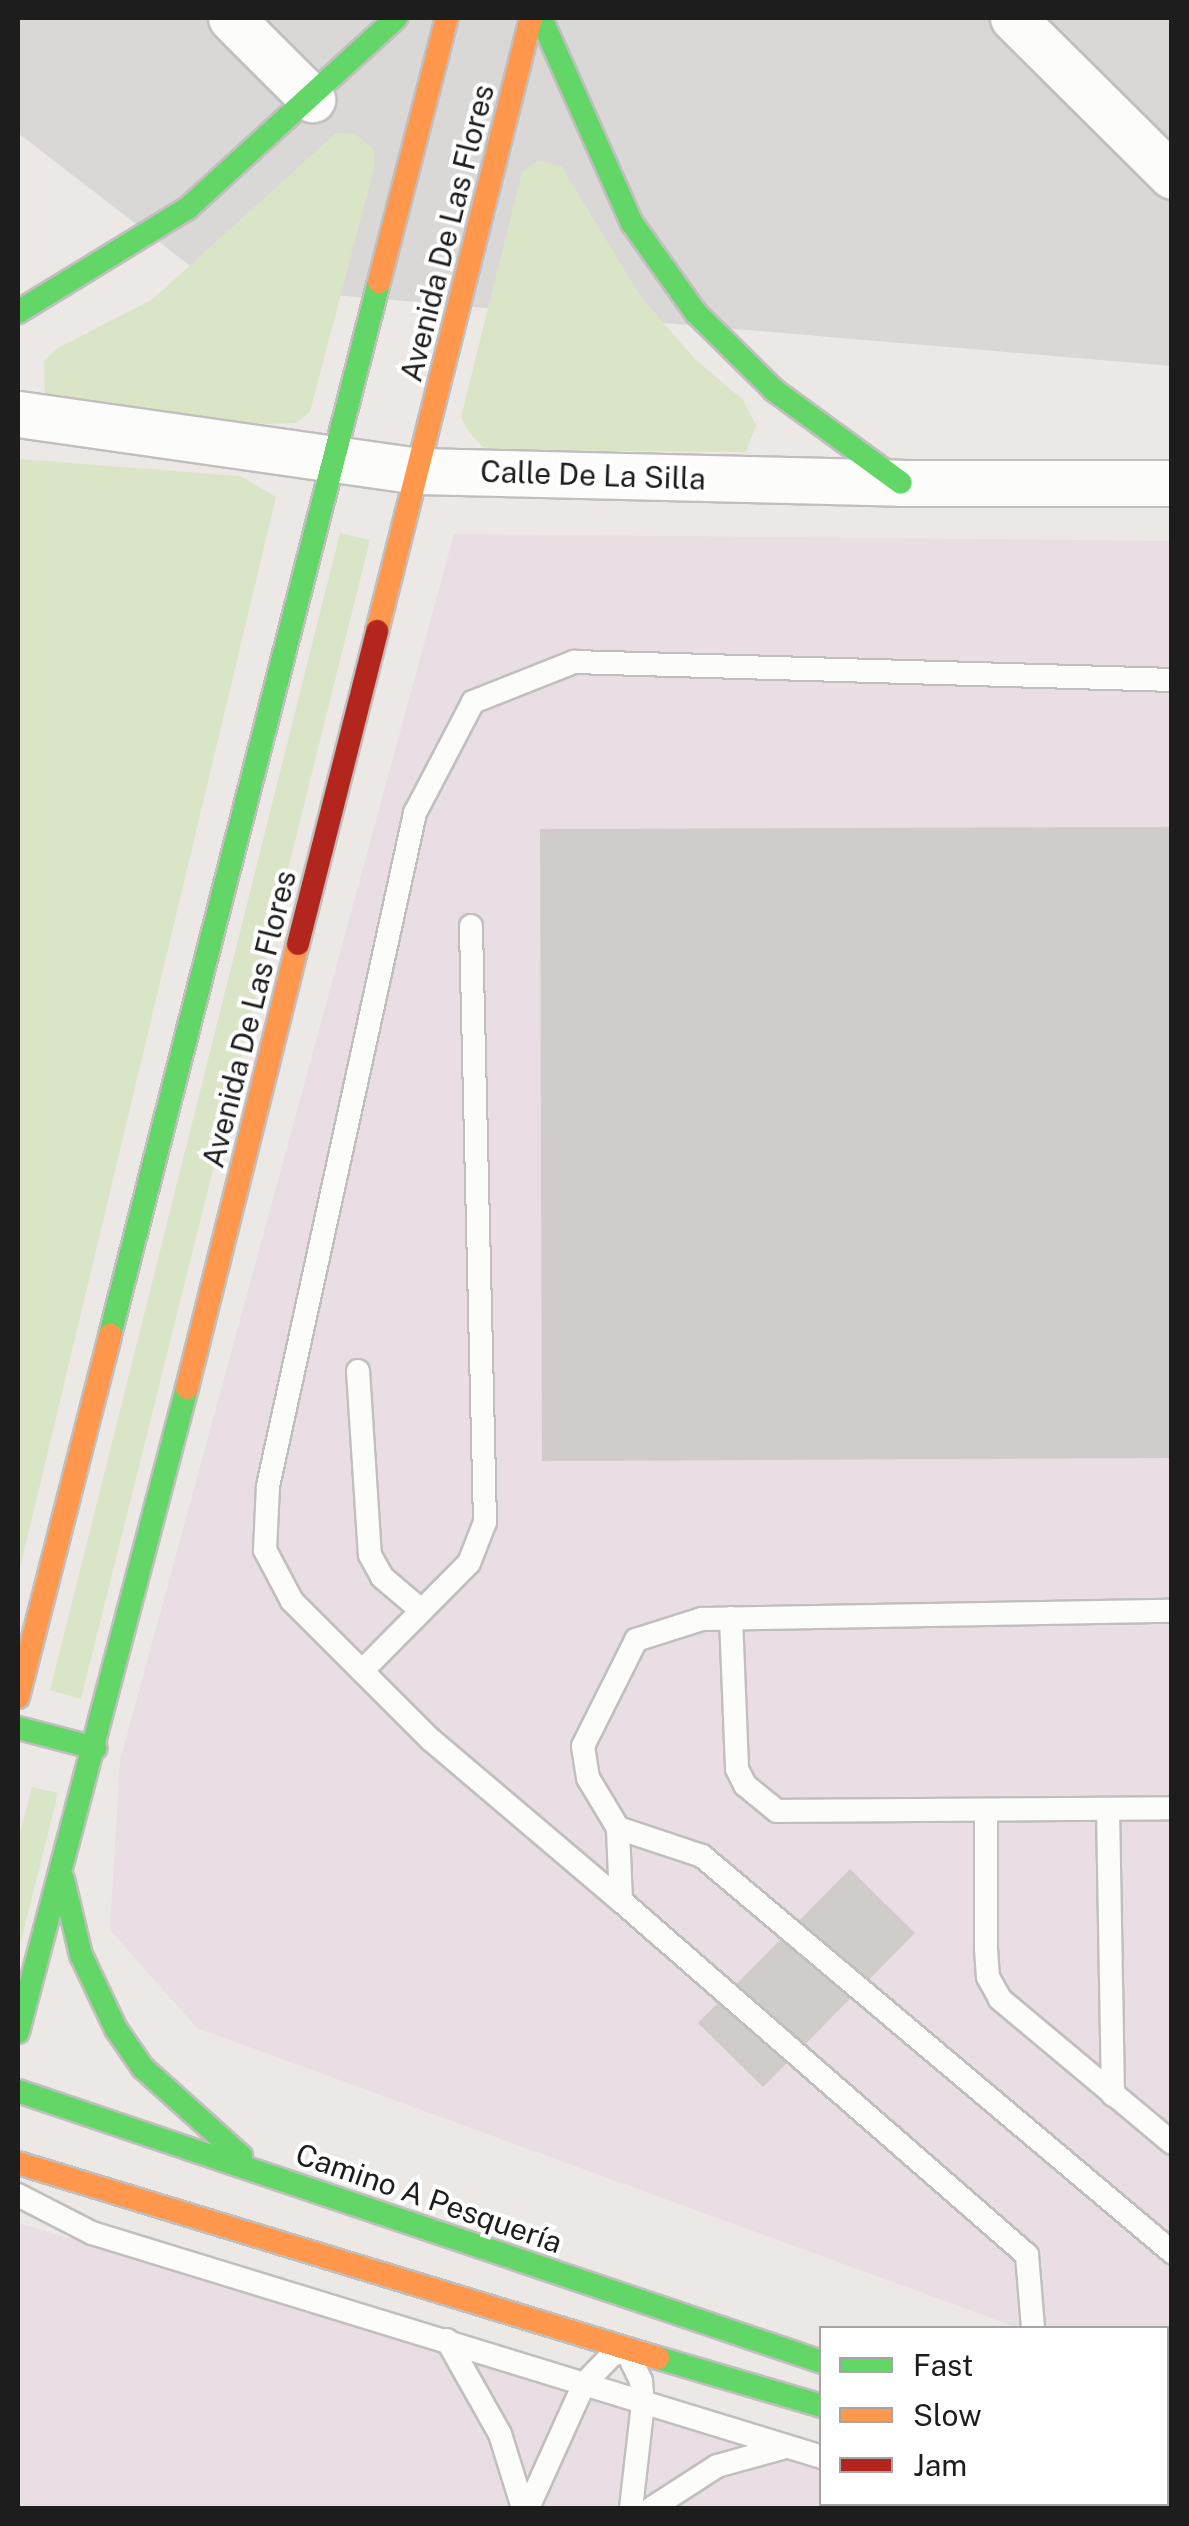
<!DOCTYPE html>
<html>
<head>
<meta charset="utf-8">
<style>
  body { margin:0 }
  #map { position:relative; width:1189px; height:2526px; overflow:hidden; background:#ebe8e5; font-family:"Public Sans",sans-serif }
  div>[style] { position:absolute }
  .residential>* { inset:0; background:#dad8d7 }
  .industrial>* { inset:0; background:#e8dee4 }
  .grass>* { inset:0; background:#dae5c7 }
  .building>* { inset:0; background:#d0ccca }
  .roads { filter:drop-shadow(2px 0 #c1bfbe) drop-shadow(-2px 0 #c1bfbe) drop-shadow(0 2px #c1bfbe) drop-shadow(0 -2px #c1bfbe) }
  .lane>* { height:22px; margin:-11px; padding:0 11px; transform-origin:11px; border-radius:11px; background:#fcfcfb }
  .street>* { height:45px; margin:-22.5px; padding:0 22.5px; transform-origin:22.5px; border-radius:22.5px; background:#fcfcfb }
  .fast>* { height:22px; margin:-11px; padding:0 11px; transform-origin:11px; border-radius:11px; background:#63d668 }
  .slow>* { height:22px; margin:-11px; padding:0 11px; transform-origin:11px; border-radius:11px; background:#ff974d }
  .jam>* { height:22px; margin:-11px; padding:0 11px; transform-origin:11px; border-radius:11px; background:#b3261e }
  span { translate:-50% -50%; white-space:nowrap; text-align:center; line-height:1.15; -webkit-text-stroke:8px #fff; paint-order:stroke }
  .street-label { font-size:30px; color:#1d1d1d }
  .frame { position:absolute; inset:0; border:20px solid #1d1d1d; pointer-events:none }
  .legend { position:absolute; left:819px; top:2326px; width:350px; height:180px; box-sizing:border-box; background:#fff; border:2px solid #a5a5a5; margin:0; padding:12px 18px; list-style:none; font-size:30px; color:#1d1d1d }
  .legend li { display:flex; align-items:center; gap:20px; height:50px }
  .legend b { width:50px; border:2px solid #a5a5a5 }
</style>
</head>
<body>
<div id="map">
  <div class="residential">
    <div style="clip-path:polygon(18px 18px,1171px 18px,1171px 366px,215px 285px,18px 133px)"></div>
  </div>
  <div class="industrial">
    <div style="clip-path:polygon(454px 534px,1171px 541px,1171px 2384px,1166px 2328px,1019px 2328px,197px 2028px,110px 1930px,120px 1761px)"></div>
    <div style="clip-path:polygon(18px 2223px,821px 2461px,822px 2504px,980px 2508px,18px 2508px)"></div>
  </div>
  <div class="grass">
    <div style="clip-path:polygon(336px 133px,355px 134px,373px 149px,375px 164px,310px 412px,296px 423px,267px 424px,58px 405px,45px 395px,44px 361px,56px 349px,153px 299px)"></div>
    <div style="clip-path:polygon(538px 161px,561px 166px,641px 297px,694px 358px,743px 400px,756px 425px,746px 452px,500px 450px,483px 447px,468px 431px,461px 417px,522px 172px)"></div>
    <div style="clip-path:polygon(18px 459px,240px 476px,276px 497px,18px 1577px)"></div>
    <div style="clip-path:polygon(340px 533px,370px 540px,81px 1699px,50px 1690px)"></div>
    <div style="clip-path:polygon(32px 1787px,58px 1793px,18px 1953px,18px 1840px)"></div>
  </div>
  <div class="building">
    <div style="clip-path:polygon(1172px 827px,1172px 1458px,542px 1461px,540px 829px)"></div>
    <div style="clip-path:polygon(850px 1869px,915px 1933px,763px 2087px,698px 2023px)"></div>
  </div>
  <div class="roads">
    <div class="lane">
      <div style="left:358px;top:1371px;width:184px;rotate:86.3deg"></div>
      <div style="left:370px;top:1555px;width:25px;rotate:61deg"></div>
      <div style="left:382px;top:1577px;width:52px;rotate:40.4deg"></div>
      <div style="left:731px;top:1618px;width:151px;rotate:87.7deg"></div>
      <div style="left:737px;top:1769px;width:18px;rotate:63deg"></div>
      <div style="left:745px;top:1785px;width:41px;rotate:39.1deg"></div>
      <div style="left:777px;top:1811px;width:395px;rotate:-0.4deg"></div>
      <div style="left:362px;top:1671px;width:152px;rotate:-45.3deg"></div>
      <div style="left:469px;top:1563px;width:44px;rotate:-68.7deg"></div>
      <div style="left:485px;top:1522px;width:596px;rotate:-91.35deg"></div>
      <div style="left:1108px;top:1809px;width:286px;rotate:89deg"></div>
      <div style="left:986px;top:1810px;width:139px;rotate:90deg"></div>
      <div style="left:986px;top:1949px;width:28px;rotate:86deg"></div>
      <div style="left:988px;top:1977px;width:25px;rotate:61deg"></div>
      <div style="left:1000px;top:1999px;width:224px;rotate:39.9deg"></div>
      <div style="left:618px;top:1828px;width:89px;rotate:18.4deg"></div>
      <div style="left:702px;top:1856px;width:615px;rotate:40.12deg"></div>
      <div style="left:621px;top:1901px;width:249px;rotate:-139.7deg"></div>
      <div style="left:431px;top:1740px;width:197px;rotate:-135deg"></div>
      <div style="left:292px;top:1601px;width:58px;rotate:-117.9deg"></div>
      <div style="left:265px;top:1550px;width:64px;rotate:-87.3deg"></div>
      <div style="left:268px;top:1486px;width:689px;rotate:-77.68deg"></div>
      <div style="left:415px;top:813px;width:125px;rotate:-62.4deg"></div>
      <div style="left:473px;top:702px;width:109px;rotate:-21.6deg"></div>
      <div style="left:574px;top:662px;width:598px;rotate:1.72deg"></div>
      <div style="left:18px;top:2195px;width:83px;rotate:27.2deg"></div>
      <div style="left:92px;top:2233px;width:764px;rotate:17.06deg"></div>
      <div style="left:1033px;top:2328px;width:73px;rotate:-94.7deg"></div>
      <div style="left:1027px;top:2255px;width:539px;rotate:-138.91deg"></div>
      <div style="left:621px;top:1901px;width:73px;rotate:-92.4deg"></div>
      <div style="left:618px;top:1828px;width:58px;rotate:-121deg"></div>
      <div style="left:588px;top:1778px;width:32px;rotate:-99deg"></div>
      <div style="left:583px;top:1746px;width:119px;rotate:-63.4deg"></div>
      <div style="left:636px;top:1640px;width:69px;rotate:-17.7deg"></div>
      <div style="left:702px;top:1619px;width:470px;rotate:-1deg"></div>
      <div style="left:447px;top:2340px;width:108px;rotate:60.6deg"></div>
      <div style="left:500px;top:2434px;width:77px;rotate:72.7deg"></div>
      <div style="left:971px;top:2504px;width:16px;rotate:14deg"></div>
      <div style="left:528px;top:2508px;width:136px;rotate:-65.7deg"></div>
      <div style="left:584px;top:2384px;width:40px;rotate:-46deg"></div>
      <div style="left:612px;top:2355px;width:15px;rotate:-20deg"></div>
      <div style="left:626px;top:2350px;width:34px;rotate:64deg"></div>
      <div style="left:641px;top:2381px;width:22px;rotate:85deg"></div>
      <div style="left:643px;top:2403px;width:106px;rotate:96.5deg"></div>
      <div style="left:652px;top:2508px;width:77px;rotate:-32.9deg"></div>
      <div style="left:717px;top:2466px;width:67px;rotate:-15.5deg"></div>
    </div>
    <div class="street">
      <div style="left:231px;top:18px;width:115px;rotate:45deg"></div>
      <div style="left:1013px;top:18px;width:224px;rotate:44.8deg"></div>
      <div style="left:18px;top:414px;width:405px;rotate:8.1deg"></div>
      <div style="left:419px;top:471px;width:482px;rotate:1.4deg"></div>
      <div style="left:901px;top:483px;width:271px"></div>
    </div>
    <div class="fast">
      <div style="left:541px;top:18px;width:224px;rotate:66.1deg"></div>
      <div style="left:632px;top:223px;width:110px;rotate:54.6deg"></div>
      <div style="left:696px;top:313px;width:110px;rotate:44.6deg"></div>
      <div style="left:774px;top:390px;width:157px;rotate:36.2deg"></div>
      <div style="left:18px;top:312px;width:199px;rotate:-31.5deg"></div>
      <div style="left:188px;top:208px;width:282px;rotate:-42.4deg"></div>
      <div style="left:110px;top:1335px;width:1087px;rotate:-75.67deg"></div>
      <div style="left:18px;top:1728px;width:80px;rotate:14.6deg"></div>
      <div style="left:63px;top:1879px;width:78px;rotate:76.7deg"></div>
      <div style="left:81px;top:1955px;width:82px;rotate:64.7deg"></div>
      <div style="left:116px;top:2029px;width:47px;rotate:55.3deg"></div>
      <div style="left:143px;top:2068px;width:132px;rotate:41.9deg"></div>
      <div style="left:18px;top:2032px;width:666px;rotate:-75.3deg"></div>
      <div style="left:18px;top:2091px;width:848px;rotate:18.63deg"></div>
      <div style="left:658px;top:2358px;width:171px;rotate:16.3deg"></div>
    </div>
    <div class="slow">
      <div style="left:379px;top:282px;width:273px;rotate:-75.6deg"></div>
      <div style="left:377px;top:631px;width:632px;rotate:-75.9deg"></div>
      <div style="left:187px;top:1388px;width:458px;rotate:-76deg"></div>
      <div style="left:18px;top:1697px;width:374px;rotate:-75.7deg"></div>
      <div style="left:18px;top:2163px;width:669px;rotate:16.95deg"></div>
      <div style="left:1153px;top:2504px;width:18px;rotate:13deg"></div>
    </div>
    <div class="jam">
      <div style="left:298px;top:944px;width:323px;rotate:-75.8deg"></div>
    </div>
  </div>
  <div class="street-label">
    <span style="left:447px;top:233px;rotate:-76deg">Avenida De Las Flores</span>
    <span style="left:593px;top:475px;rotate:2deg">Calle De La Silla</span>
    <span style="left:249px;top:1019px;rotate:-76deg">Avenida De Las Flores</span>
    <span style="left:429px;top:2198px;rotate:19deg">Camino A Pesquería</span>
  </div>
  <div class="frame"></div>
  <ul class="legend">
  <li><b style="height:12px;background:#63d668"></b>Fast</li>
  <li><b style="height:12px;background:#ff974d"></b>Slow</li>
  <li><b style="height:12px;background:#b3261e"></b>Jam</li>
  </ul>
</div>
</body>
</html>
